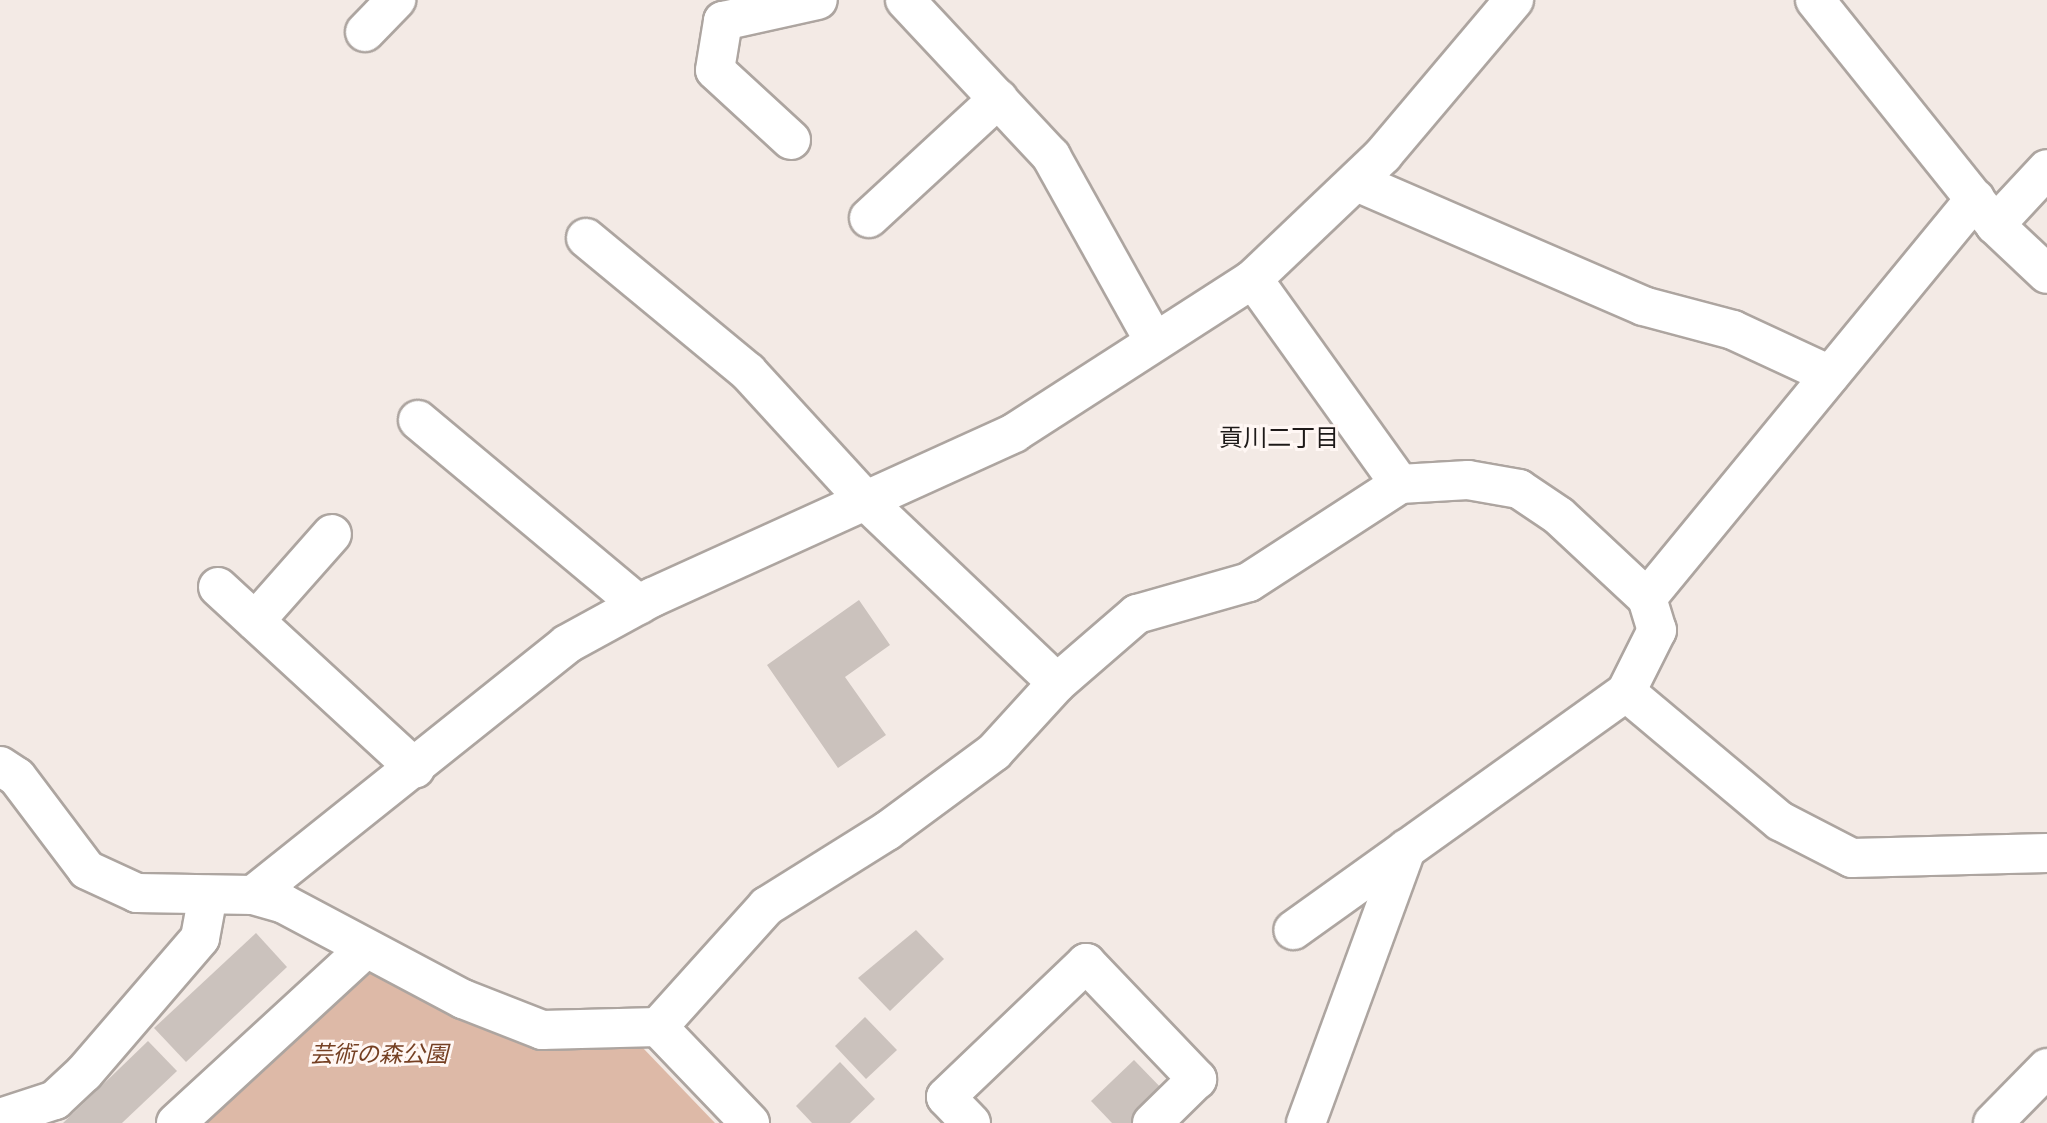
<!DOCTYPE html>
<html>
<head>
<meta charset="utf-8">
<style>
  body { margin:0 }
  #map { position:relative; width:2047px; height:1123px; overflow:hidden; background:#f3eae5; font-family:"Libre Baskerville","Noto Sans JP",serif }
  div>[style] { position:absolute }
  .green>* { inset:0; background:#ddb9a7 }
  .building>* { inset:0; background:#cbc2bd }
  .roads { filter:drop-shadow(2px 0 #ada5a0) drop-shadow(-2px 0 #ada5a0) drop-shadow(0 2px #ada5a0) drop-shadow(0 -2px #ada5a0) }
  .minor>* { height:38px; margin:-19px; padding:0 19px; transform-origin:19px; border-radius:19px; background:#fff }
  .trunk>* { height:38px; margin:-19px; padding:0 19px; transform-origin:19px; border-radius:19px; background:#fff }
  span { translate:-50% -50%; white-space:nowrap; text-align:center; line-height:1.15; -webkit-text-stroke:6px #fff7f4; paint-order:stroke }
  .park-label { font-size:23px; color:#754023; font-style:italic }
  .neighbourhood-label { font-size:24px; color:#1e1a19 }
</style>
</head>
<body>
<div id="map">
  <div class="green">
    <div style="clip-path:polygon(365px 971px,525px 1045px,643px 1048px,715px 1123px,202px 1123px)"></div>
  </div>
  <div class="building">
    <div style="clip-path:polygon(859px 600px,890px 645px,845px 677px,886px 735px,838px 768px,767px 665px)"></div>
    <div style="clip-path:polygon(916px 930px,944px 959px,890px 1011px,858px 978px)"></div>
    <div style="clip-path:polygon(256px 933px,287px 967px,186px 1062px,154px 1028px)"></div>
    <div style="clip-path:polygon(865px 1017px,897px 1050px,866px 1079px,835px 1046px)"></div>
    <div style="clip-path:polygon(148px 1041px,177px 1071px,122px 1123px,63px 1123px)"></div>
    <div style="clip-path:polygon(1134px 1060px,1167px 1094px,1137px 1123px,1112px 1123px,1091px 1101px)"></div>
    <div style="clip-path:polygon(840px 1062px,875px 1099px,850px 1123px,812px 1123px,796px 1106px)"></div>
  </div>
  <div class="roads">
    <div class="minor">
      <div style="left:905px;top:0;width:214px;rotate:46.9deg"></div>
      <div style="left:1051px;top:156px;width:210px;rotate:60.9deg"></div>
      <div style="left:1815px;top:0;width:288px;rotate:51.3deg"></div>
      <div style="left:1995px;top:225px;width:71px;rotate:43.3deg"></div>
      <div style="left:365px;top:32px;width:45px;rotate:-45.9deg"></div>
      <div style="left:791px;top:140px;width:103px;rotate:-137.4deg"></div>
      <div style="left:715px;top:70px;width:50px;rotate:-80.7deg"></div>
      <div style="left:723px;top:21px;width:97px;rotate:-12.5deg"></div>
      <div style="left:1357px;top:182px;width:312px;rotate:23.4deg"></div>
      <div style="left:1643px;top:306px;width:93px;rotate:14.9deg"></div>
      <div style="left:1733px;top:330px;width:107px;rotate:24.9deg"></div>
      <div style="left:869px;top:218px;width:176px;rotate:-42.7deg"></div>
      <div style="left:1995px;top:225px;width:76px;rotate:-47.1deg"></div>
      <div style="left:586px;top:238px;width:210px;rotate:39.6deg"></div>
      <div style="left:748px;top:372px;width:178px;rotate:47.5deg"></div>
      <div style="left:868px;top:503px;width:261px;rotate:43.6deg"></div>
      <div style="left:1253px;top:279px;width:252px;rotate:54.4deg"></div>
      <div style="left:418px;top:420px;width:288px;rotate:39.9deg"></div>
      <div style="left:218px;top:587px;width:268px;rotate:42.6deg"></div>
      <div style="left:1647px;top:598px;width:517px;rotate:-50.58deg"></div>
      <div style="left:255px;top:621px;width:116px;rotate:-48.5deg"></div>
      <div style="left:1626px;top:692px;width:201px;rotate:40deg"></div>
      <div style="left:1780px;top:821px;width:81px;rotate:27.2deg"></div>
      <div style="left:1852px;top:858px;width:195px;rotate:-1.5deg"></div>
      <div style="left:0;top:766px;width:20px;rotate:33deg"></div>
      <div style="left:17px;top:777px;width:116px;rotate:53deg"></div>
      <div style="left:87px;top:870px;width:55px;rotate:24.7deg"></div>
      <div style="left:137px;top:893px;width:116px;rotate:1deg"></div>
      <div style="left:253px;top:895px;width:32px;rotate:16deg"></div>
      <div style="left:284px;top:904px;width:203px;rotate:28deg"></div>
      <div style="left:463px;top:999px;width:85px;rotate:21.4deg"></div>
      <div style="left:542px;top:1030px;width:116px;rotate:-1.5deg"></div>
      <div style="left:658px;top:1027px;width:133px;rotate:46.2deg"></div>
      <div style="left:253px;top:895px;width:402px;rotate:-38.6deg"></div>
      <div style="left:567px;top:644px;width:98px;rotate:-28.7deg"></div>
      <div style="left:653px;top:597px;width:397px;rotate:-24.4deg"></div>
      <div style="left:1014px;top:433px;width:284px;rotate:-32.8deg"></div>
      <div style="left:1253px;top:279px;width:180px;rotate:-43.6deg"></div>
      <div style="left:1383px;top:155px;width:203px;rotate:-49.8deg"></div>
      <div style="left:658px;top:1027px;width:163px;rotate:-48deg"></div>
      <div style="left:767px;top:906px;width:142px;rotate:-32deg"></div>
      <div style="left:887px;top:831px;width:133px;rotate:-36.4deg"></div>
      <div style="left:994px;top:752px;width:93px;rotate:-47.6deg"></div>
      <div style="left:1057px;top:683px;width:106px;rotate:-40.8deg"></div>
      <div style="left:1137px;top:614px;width:116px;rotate:-15.9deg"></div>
      <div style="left:1249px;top:582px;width:180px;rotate:-33deg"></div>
      <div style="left:1400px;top:484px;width:68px;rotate:-3.4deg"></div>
      <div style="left:1468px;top:480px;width:52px;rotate:10deg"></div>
      <div style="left:1519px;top:489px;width:48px;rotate:34deg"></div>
      <div style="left:1559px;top:516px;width:120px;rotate:43deg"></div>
      <div style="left:1647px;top:598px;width:34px;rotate:73deg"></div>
      <div style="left:1657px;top:630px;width:69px;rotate:116.6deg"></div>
      <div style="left:1626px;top:692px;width:409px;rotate:144.4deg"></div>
      <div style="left:0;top:1118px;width:58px;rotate:-18.1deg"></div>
      <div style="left:55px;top:1100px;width:40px;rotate:-43deg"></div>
      <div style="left:84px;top:1073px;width:178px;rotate:-49.3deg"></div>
      <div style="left:200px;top:938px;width:44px;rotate:-79.5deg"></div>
      <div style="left:176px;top:1123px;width:258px;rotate:-42.6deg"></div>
      <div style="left:971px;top:1123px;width:36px;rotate:-134deg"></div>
      <div style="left:946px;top:1097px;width:194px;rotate:-43.7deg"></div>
      <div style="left:1086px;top:963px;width:161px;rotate:46.3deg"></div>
      <div style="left:1197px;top:1079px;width:63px;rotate:135.6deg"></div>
      <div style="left:1306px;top:1123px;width:292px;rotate:-69.9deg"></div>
    </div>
    <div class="trunk">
      <div style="left:1993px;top:1123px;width:77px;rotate:-45.5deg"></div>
    </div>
  </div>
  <div class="park-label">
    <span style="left:379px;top:1054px">芸術の森公園</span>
  </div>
  <div class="neighbourhood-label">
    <span style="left:1279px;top:438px">貢川二丁目</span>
  </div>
</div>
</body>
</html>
